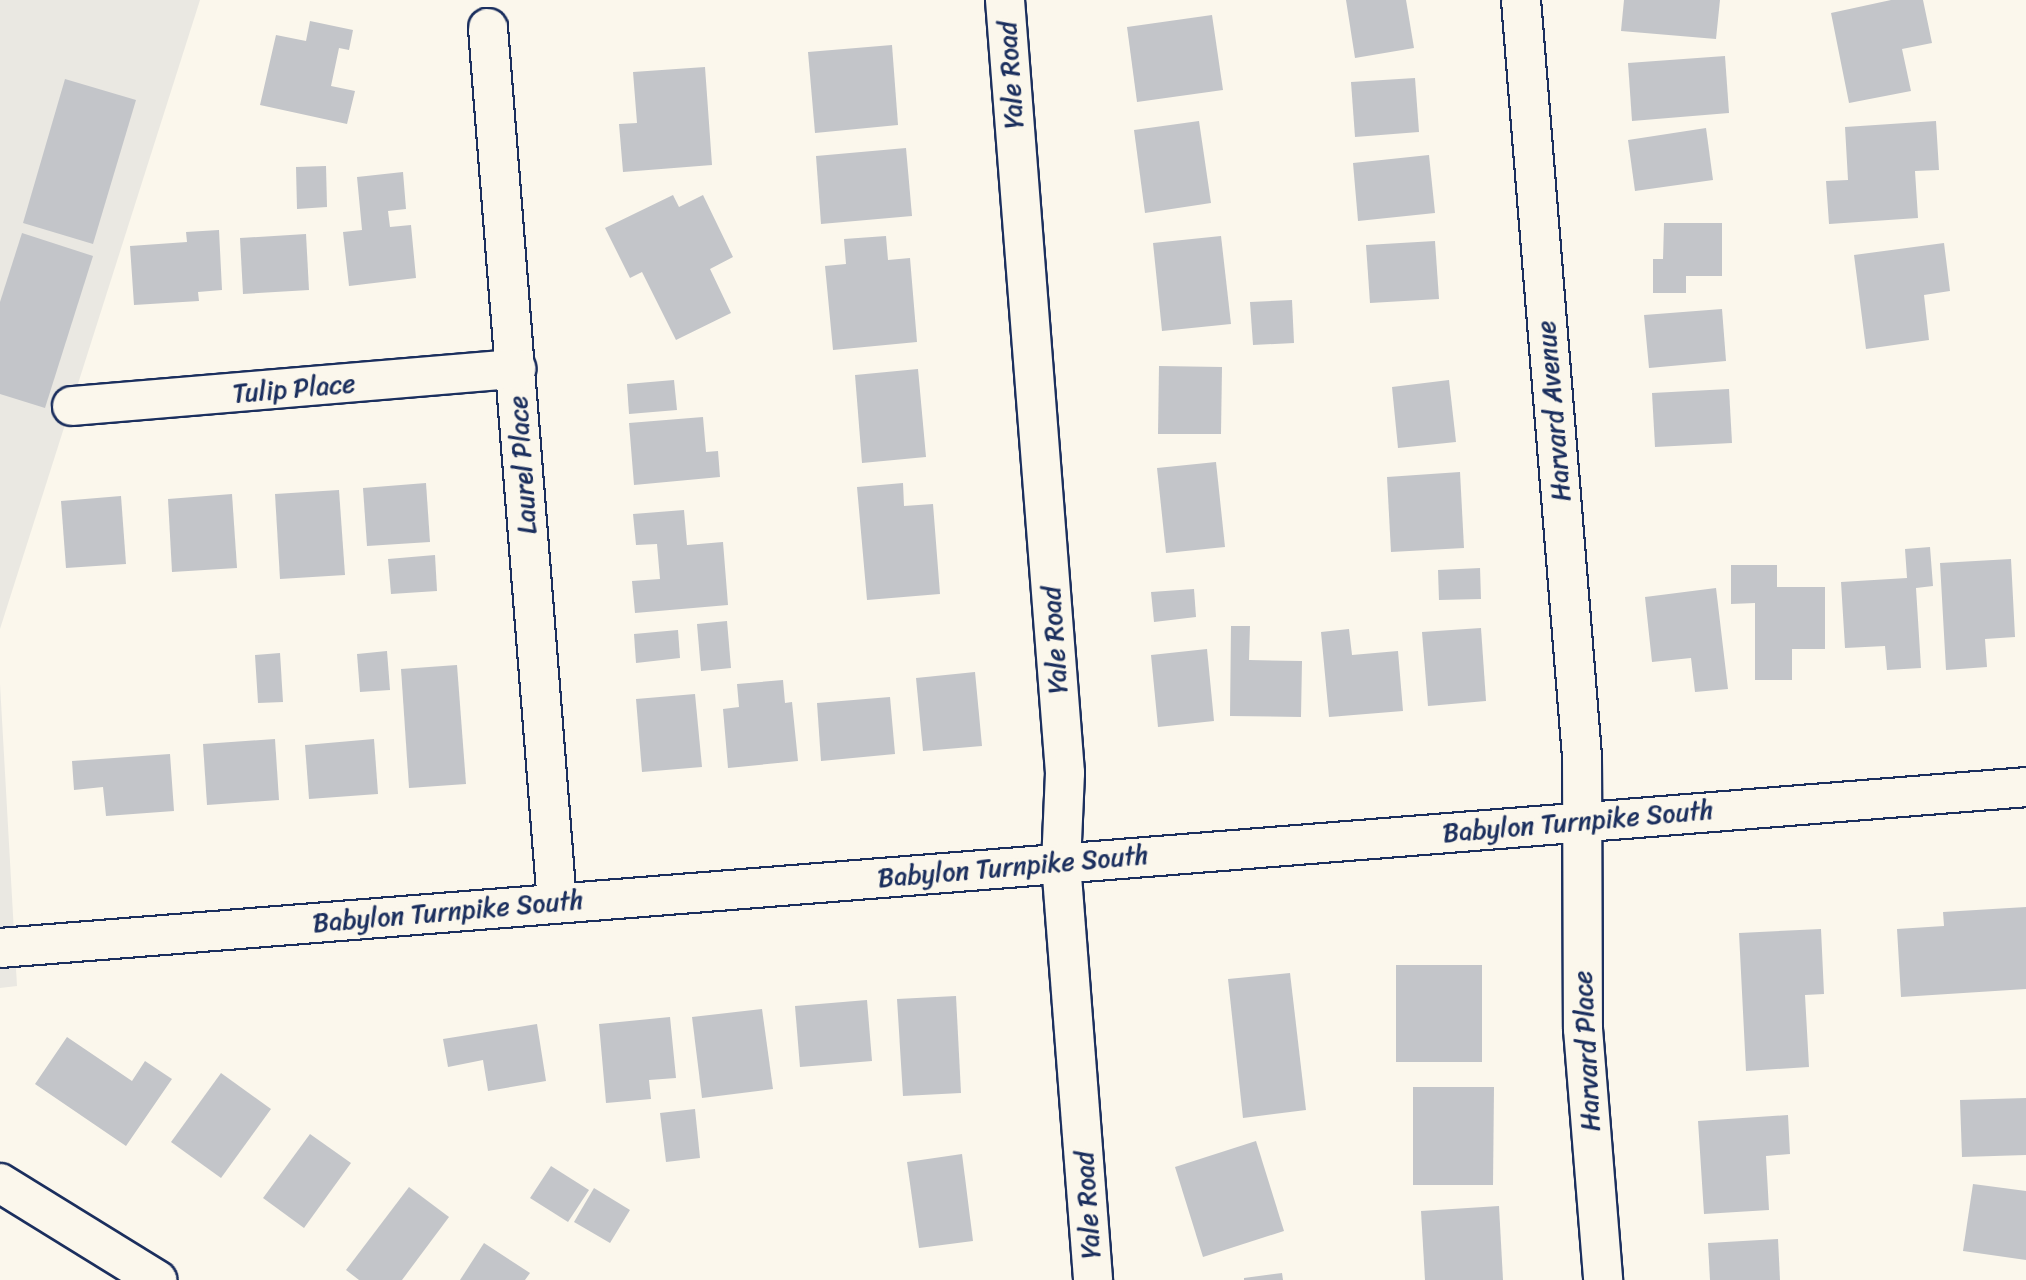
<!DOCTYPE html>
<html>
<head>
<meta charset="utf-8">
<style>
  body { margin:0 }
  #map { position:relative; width:2026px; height:1280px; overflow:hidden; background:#fbf7ec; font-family:Sriracha,sans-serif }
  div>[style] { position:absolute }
  .built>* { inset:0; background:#eae8e2 }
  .building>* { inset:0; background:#c3c5c9 }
  .roads { filter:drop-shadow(2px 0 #1b2f5e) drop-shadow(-2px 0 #1b2f5e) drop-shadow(0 2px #1b2f5e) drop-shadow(0 -2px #1b2f5e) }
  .street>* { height:38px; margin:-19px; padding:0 19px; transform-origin:19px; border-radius:19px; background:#fbf7ec }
  .primary>* { height:38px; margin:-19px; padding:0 19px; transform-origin:19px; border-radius:19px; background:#fbf7ec }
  span { translate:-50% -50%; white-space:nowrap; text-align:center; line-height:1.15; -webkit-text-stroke:6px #fbf7ec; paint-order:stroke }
  .street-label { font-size:26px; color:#1b2f5e }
</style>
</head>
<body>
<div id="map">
  <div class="built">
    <div style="clip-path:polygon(0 0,200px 0,0 629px)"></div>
    <div style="clip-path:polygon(0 684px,17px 986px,0 988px)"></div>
  </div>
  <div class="building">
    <div style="clip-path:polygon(1346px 0,1406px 0,1414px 48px,1355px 58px)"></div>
    <div style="clip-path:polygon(1624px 0,1720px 0,1716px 39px,1621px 31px)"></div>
    <div style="clip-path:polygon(1891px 0,1923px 0,1932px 43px,1902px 49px,1911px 91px,1849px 103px,1831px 13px)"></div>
    <div style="clip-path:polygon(1212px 15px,1223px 90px,1137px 102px,1127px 27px)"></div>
    <div style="clip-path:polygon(310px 21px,353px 30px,349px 50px,339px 48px,331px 86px,355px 91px,347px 124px,260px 105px,276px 35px,306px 41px)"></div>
    <div style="clip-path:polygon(892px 45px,898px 125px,815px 133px,808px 52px)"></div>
    <div style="clip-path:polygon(1725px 56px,1729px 113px,1632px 121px,1628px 63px)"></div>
    <div style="clip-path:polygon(705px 67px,712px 165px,623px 172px,619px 124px,637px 123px,633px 72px)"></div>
    <div style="clip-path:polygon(1415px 78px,1419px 132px,1355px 137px,1351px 82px)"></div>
    <div style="clip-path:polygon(65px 79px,136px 100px,93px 244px,23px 223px)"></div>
    <div style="clip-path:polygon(1199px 121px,1211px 203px,1145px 213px,1134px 130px)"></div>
    <div style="clip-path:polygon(1936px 121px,1939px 170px,1915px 171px,1918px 218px,1829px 224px,1826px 181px,1848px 180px,1845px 127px)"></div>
    <div style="clip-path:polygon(1706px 128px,1713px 180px,1635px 191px,1628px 140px)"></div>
    <div style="clip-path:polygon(906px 148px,912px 216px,821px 224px,816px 156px)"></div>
    <div style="clip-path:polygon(1429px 155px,1435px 213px,1358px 221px,1353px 163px)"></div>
    <div style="clip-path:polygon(326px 166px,327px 207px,297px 209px,296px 167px)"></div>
    <div style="clip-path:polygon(403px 172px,406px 209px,388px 211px,390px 227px,411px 225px,416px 278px,349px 286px,343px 232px,362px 230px,357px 177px)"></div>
    <div style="clip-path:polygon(673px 195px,679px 207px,703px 195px,733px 257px,710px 269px,731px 313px,676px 340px,642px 272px,630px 278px,605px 228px)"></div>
    <div style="clip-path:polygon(1664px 223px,1722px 223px,1722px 276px,1686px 276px,1686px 293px,1653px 293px,1653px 259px,1663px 259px)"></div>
    <div style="clip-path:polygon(219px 230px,222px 290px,198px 292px,199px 301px,134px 305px,130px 246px,187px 242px,186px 232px)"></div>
    <div style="clip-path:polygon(22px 233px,93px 256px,45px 408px,0 394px,0 302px)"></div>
    <div style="clip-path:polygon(306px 234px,309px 290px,243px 294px,240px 238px)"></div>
    <div style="clip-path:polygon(886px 236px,888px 260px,910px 258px,917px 342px,833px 350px,825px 266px,846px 264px,844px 239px)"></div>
    <div style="clip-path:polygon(1221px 236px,1231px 324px,1162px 331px,1153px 243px)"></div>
    <div style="clip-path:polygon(1435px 241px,1439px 299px,1370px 303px,1366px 245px)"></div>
    <div style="clip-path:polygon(1944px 243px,1950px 291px,1924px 295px,1929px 340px,1866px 349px,1854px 255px)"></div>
    <div style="clip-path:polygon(1292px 300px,1294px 343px,1253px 345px,1250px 302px)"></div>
    <div style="clip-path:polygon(1722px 309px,1726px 361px,1649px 368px,1644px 315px)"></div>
    <div style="clip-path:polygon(1159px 366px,1222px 367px,1221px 434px,1158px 434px)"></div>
    <div style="clip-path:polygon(918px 369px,926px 457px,862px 463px,855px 375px)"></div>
    <div style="clip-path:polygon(674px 380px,677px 410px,629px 414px,627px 384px)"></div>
    <div style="clip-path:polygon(1449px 380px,1456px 442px,1398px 448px,1392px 387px)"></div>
    <div style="clip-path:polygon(1729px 389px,1732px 443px,1655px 447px,1652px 393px)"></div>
    <div style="clip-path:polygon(703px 417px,706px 452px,718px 451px,720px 477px,634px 485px,629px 423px)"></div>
    <div style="clip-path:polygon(1216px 462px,1225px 547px,1166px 553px,1157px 468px)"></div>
    <div style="clip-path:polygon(1460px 472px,1464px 548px,1391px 552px,1387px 477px)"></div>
    <div style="clip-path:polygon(426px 483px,430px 542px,367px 546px,363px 488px)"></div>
    <div style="clip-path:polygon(903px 483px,904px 506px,933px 504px,940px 594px,867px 600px,857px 487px)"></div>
    <div style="clip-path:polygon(339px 490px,345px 575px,280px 579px,275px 494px)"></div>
    <div style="clip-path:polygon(232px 494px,237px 568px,172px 572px,168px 499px)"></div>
    <div style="clip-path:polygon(121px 496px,126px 564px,66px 568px,61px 501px)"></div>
    <div style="clip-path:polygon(684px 510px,687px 545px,723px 542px,728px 605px,635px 613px,632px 581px,660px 579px,657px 544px,636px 545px,633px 514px)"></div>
    <div style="clip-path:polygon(1930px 547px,1933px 586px,1916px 588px,1921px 668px,1887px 670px,1885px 646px,1845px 648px,1841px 582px,1907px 578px,1905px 549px)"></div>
    <div style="clip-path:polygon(435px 555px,437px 591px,391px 594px,388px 559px)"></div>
    <div style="clip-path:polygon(2011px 559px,2015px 637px,1985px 639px,1987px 667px,1946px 670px,1940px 563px)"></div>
    <div style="clip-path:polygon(1731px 565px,1777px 565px,1777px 587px,1825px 587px,1825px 649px,1792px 649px,1792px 680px,1755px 680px,1755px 603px,1731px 604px)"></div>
    <div style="clip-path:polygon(1480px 568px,1481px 599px,1439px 600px,1438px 570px)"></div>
    <div style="clip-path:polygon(1716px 588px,1728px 689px,1695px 692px,1691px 658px,1652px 662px,1645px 597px)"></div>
    <div style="clip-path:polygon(1194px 589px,1196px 617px,1154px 622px,1151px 592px)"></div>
    <div style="clip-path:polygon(727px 621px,731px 668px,701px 671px,697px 624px)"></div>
    <div style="clip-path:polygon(1231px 626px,1250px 626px,1249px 660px,1302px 661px,1301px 717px,1230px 716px)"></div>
    <div style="clip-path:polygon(1481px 628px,1486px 701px,1428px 706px,1422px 632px)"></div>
    <div style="clip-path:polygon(1349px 629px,1352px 655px,1398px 651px,1403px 711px,1329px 717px,1321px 632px)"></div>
    <div style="clip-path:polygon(678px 630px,680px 658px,636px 663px,634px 634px)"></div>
    <div style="clip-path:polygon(1207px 649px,1214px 721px,1158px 727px,1151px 655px)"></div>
    <div style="clip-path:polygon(387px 651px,390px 690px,360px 692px,357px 654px)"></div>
    <div style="clip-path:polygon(280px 653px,283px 702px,258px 703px,255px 655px)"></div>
    <div style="clip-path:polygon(457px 665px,466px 784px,409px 788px,401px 669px)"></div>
    <div style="clip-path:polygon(975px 672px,982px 746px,923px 751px,916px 678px)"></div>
    <div style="clip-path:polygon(783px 680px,785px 703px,792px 702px,798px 761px,728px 768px,723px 709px,739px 707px,737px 684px)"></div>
    <div style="clip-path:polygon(695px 694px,702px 767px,642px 772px,636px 699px)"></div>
    <div style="clip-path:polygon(890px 697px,895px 754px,821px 761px,817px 703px)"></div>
    <div style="clip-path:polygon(275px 739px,279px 800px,207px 805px,203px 744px)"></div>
    <div style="clip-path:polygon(374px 739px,378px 794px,309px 799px,305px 745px)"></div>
    <div style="clip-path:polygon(170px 754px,174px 811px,106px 816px,103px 787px,74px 790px,72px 761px)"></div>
    <div style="clip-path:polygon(2026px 907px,2026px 989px,1901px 997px,1897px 929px,1944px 926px,1943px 912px)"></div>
    <div style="clip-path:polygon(1821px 929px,1824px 994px,1805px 995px,1809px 1067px,1746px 1071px,1739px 933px)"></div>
    <div style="clip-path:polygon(1396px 965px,1482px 965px,1482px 1062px,1396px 1062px)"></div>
    <div style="clip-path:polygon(1290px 973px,1306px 1110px,1243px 1118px,1228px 979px)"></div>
    <div style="clip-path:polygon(956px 996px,961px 1093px,903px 1096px,897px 999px)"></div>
    <div style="clip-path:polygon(867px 1000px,872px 1061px,800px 1067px,795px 1006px)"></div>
    <div style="clip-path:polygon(762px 1009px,773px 1089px,702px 1098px,692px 1017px)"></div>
    <div style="clip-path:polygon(670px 1017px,676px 1078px,649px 1080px,651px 1099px,606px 1103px,599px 1024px)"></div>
    <div style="clip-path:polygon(537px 1024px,546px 1081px,488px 1091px,483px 1060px,448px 1067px,443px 1039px)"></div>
    <div style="clip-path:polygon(67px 1037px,132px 1081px,145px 1061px,172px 1079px,126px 1146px,35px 1084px)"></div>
    <div style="clip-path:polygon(221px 1073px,271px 1109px,221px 1178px,171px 1142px)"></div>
    <div style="clip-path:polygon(1413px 1087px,1494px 1087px,1493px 1185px,1413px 1185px)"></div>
    <div style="clip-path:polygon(2026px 1098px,2026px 1155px,1962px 1157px,1960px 1100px)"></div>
    <div style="clip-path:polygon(695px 1109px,700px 1158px,666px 1162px,660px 1113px)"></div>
    <div style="clip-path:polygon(1788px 1115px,1790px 1154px,1766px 1156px,1769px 1210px,1704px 1214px,1698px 1121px)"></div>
    <div style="clip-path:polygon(310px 1134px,351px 1163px,304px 1228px,263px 1198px)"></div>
    <div style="clip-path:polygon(1256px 1141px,1284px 1231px,1203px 1257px,1175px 1167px)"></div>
    <div style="clip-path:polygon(962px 1154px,973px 1241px,919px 1248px,907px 1162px)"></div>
    <div style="clip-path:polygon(551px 1166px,589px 1190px,568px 1222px,530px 1198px)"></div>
    <div style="clip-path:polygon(1973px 1184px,2026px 1191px,2026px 1260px,1963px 1251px)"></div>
    <div style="clip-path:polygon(409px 1187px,449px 1217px,402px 1280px,359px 1280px,346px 1270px)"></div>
    <div style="clip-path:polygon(594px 1188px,630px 1210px,610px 1243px,574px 1222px)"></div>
    <div style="clip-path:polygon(1499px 1206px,1503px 1280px,1425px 1280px,1421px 1211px)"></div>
    <div style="clip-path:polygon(1778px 1239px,1780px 1280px,1710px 1280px,1708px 1243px)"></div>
    <div style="clip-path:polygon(484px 1243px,530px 1273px,525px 1280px,460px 1280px)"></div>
    <div style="clip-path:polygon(1282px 1273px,1283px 1280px,1244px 1280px,1244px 1278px)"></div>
  </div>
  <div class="roads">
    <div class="street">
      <div style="left:1005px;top:0;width:775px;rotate:85.56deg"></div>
      <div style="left:1065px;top:773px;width:90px;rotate:92.5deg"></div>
      <div style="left:1061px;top:863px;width:418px;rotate:85.6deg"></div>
      <div style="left:1521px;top:0;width:758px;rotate:85.39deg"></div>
      <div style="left:1582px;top:756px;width:273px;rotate:89.8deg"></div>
      <div style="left:1583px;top:1029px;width:252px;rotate:85.4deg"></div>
      <div style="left:488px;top:28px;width:878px;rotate:85.49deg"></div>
      <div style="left:72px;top:406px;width:446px;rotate:-4.8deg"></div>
      <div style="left:0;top:1183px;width:185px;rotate:31.7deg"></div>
    </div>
    <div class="primary">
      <div style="left:0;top:948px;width:2032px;rotate:-4.54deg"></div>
    </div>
  </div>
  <div class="street-label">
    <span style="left:1011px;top:75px;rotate:-94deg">Yale Road</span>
    <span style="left:294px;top:389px;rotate:-5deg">Tulip Place</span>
    <span style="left:1554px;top:411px;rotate:-95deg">Harvard Avenue</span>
    <span style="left:523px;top:465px;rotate:-94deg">Laurel Place</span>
    <span style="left:1055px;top:640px;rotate:-94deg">Yale Road</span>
    <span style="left:1578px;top:822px;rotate:-5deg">Babylon Turnpike South</span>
    <span style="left:1013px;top:867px;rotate:-5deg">Babylon Turnpike South</span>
    <span style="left:448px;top:912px;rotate:-5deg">Babylon Turnpike South</span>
    <span style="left:1587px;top:1051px;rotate:-93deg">Harvard Place</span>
    <span style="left:1088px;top:1205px;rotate:-94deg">Yale Road</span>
  </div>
</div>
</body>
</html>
